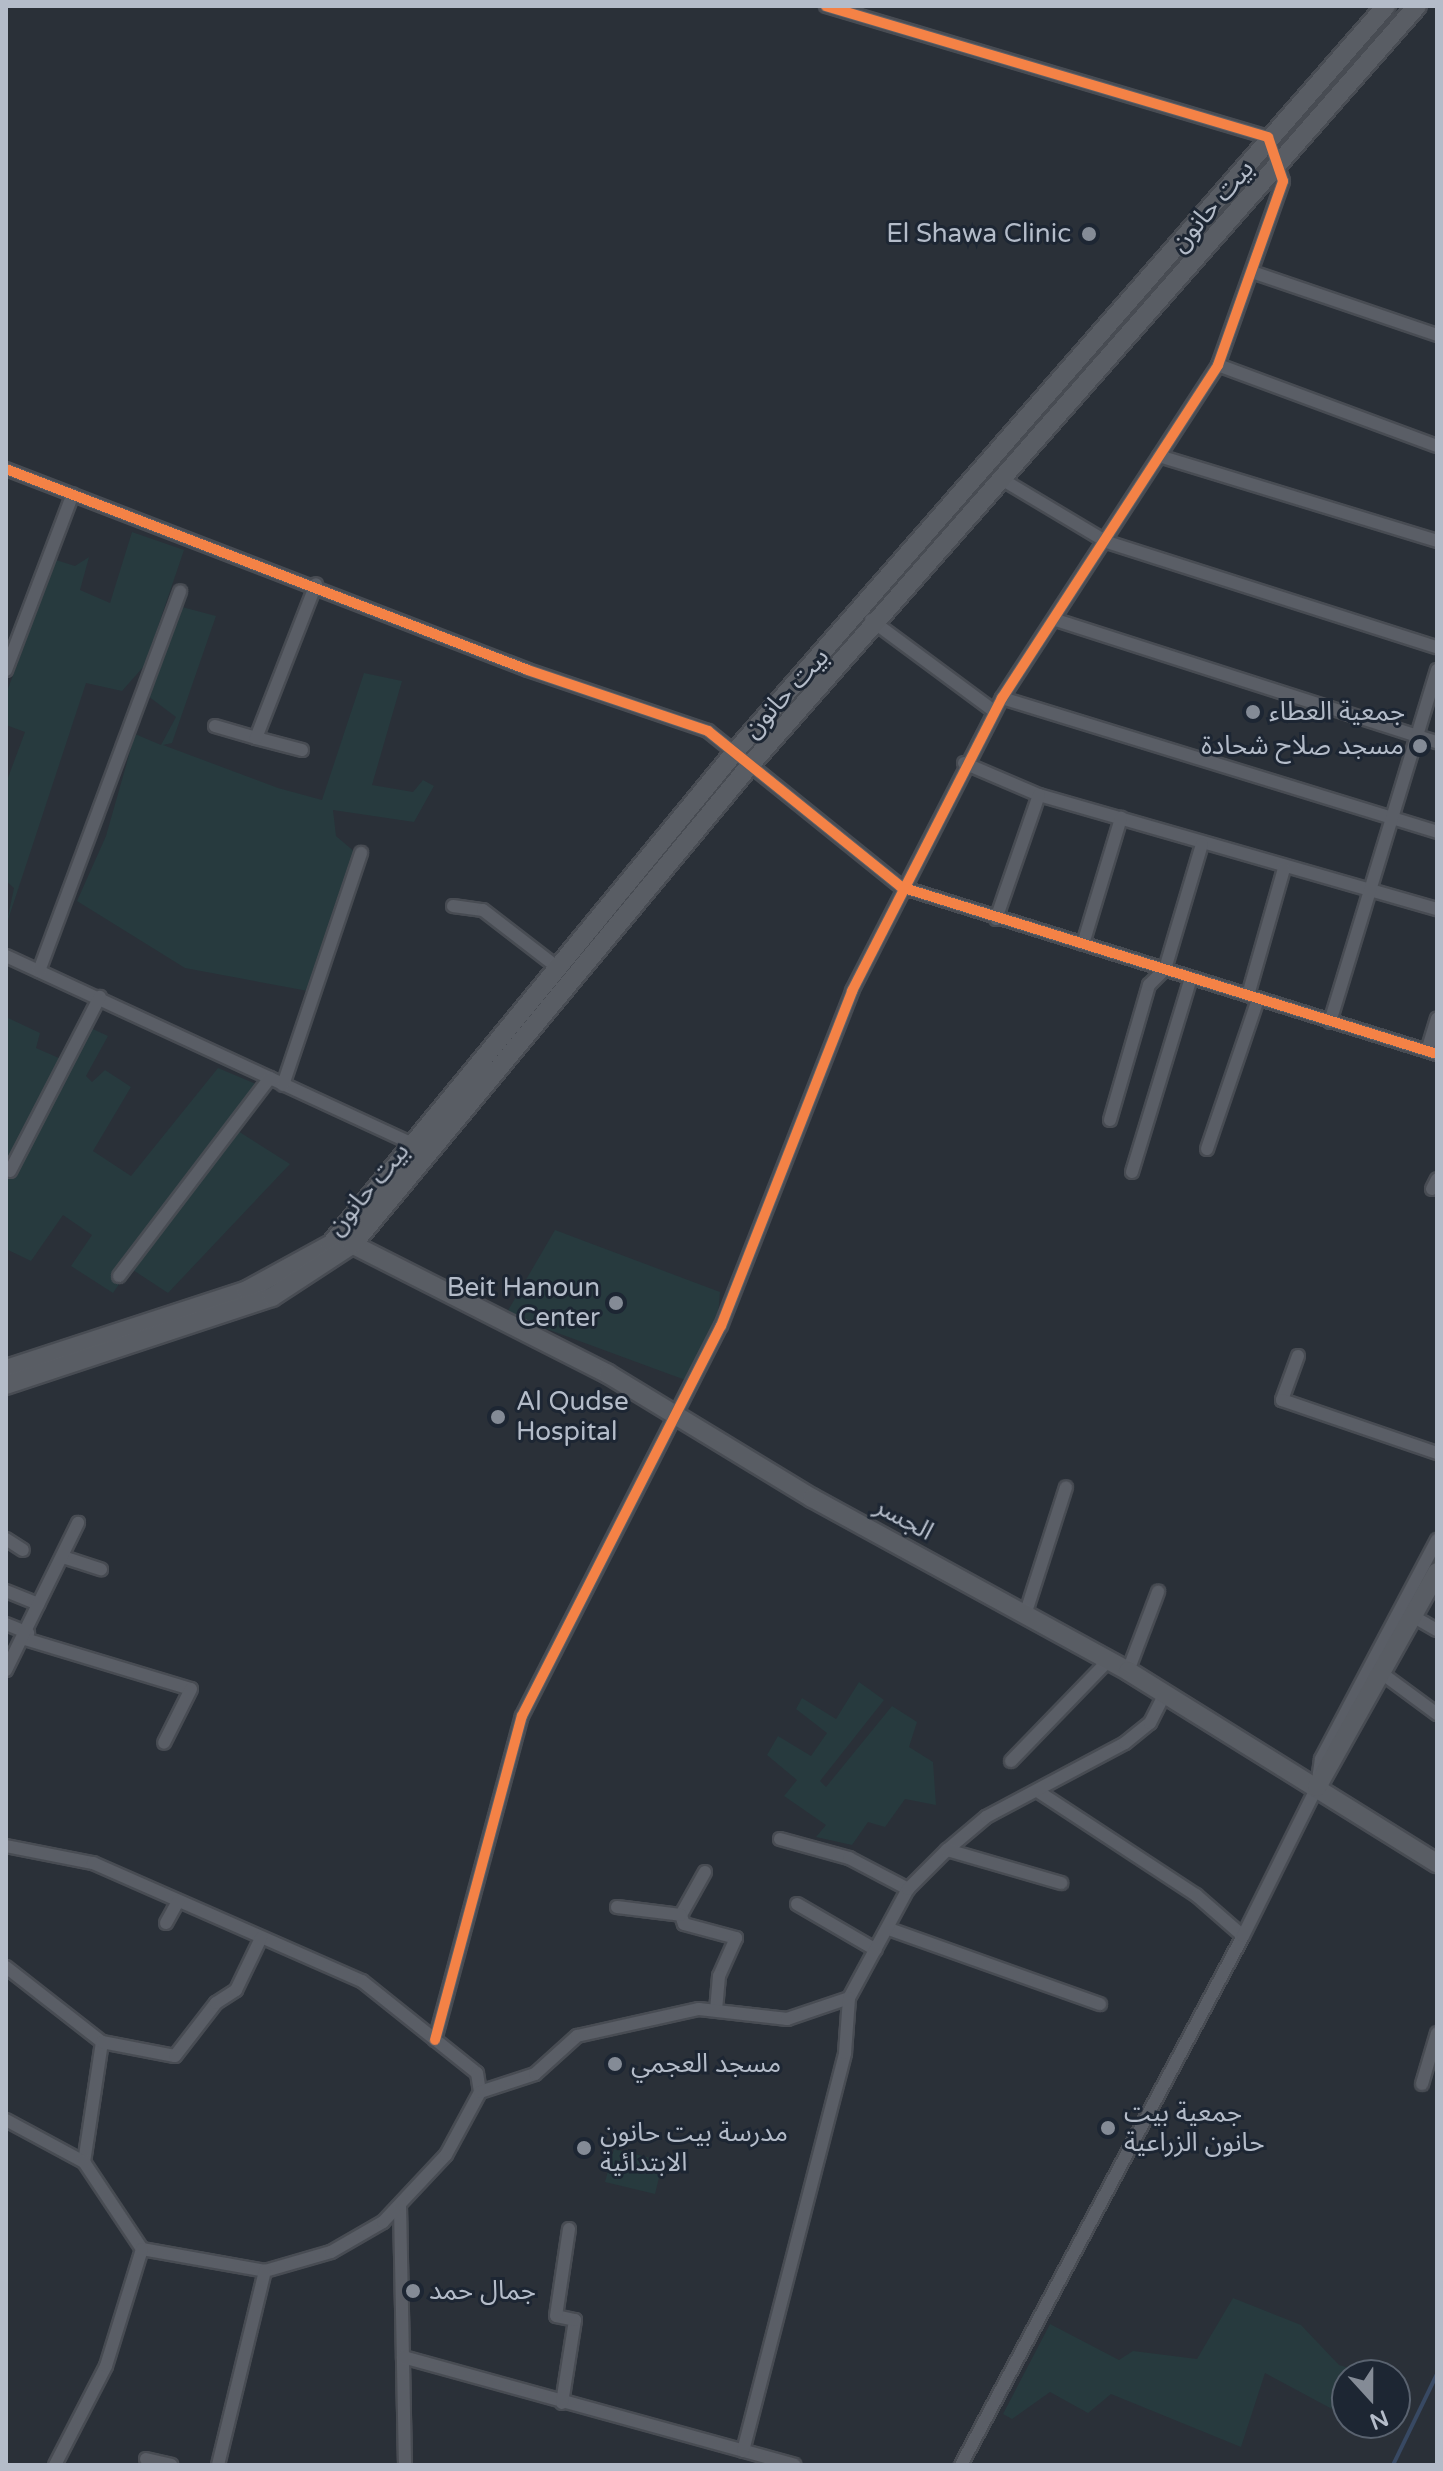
<!DOCTYPE html>
<html>
<head>
<meta charset="utf-8">
<style>
  body { margin:0 }
  #map { position:relative; width:1443px; height:2471px; overflow:hidden; background:#2a3038; font-family:"Varela Round","Noto Sans Arabic",sans-serif }
  div>[style] { position:absolute }
  .green>* { inset:0; background:#273a3e }
  .stream>* { height:4px; margin:-2px; padding:0 2px; transform-origin:2px; border-radius:2px; background:#384963 }
  .roads { filter:drop-shadow(2px 0 #484c53) drop-shadow(-2px 0 #484c53) drop-shadow(0 2px #484c53) drop-shadow(0 -2px #484c53) }
  .street>* { height:12px; margin:-6px; padding:0 6px; transform-origin:6px; border-radius:6px; background:#5a5e66 }
  .secondary>* { height:18px; margin:-9px; padding:0 9px; transform-origin:9px; border-radius:9px; background:#595d64 }
  .cycleway>* { height:10px; margin:-5px; padding:0 5px; transform-origin:5px; border-radius:5px; background:#f48246 }
  .dots>* { width:22px; height:22px; translate:-50% -50%; box-sizing:border-box; border:4px solid #1d2633; border-radius:50% }
  span { translate:-50% -50%; white-space:nowrap; text-align:center; line-height:1.15; -webkit-text-stroke:6px #1d2633; paint-order:stroke }
  .street-label { font-size:26px; color:#b4bcc9 }
  .poi-label { font-size:26px; color:#b4bcc9 }
  .right { translate:-100% -50%; text-align:right }
  .left { translate:0 -50%; text-align:left }
  .frame { position:absolute; inset:0; border:8px solid #b4bcc9; pointer-events:none }
  .north { position:absolute; left:1331px; top:2359px; width:80px; height:80px; box-sizing:border-box; background:#1d2633; border:2px solid #59626f; border-radius:50%; rotate:159deg; font-size:22px; font-weight:700; line-height:32px; text-align:center; color:#b4bcc9 }
  .north::after { content:''; display:block; margin:auto; width:28px; height:36px; background:#848b96; clip-path:polygon(50% 0,100% 100%,50% 72%,0 100%) }
</style>
</head>
<body>
<div id="map">
  <div class="green">
    <div style="clip-path:polygon(132px 532px,184px 550px,145px 665px,122px 691px,86px 683px,6px 926px,14px 888px,6px 881px,6px 783px,25px 732px,6px 725px,6px 694px,56px 560px,75px 566px,89px 557px,80px 590px,110px 603px)"></div>
    <div style="clip-path:polygon(182px 607px,216px 616px,172px 743px,163px 745px,278px 788px,322px 800px,364px 673px,402px 681px,372px 785px,413px 792px,423px 780px,434px 786px,414px 822px,333px 810px,336px 836px,356px 853px,308px 991px,185px 968px,77px 901px,106px 836px,135px 734px,161px 745px,176px 717px,148px 696px)"></div>
    <div style="clip-path:polygon(6px 1017px,40px 1033px,36px 1048px,61px 1059px,82px 1024px,108px 1036px,86px 1076px,92px 1082px,105px 1070px,131px 1087px,93px 1151px,131px 1176px,218px 1068px,256px 1084px,227px 1124px,290px 1164px,168px 1293px,130px 1268px,113px 1293px,71px 1266px,92px 1235px,63px 1215px,31px 1261px,6px 1249px)"></div>
    <div style="clip-path:polygon(555px 1230px,720px 1292px,718px 1316px,688px 1381px,506px 1314px)"></div>
    <div style="clip-path:polygon(859px 1682px,884px 1700px,820px 1781px,826px 1787px,892px 1706px,917px 1722px,909px 1747px,933px 1762px,936px 1805px,905px 1799px,885px 1827px,868px 1822px,852px 1845px,816px 1837px,826px 1825px,784px 1796px,797px 1780px,767px 1755px,778px 1736px,811px 1756px,827px 1733px,796px 1709px,802px 1698px,836px 1719px)"></div>
    <div style="clip-path:polygon(614px 2149px,663px 2161px,655px 2194px,605px 2182px)"></div>
    <div style="clip-path:polygon(1233px 2298px,1301px 2325px,1339px 2365px,1373px 2375px,1347px 2375px,1347px 2417px,1265px 2373px,1241px 2447px,1111px 2394px,1088px 2413px,1050px 2392px,1012px 2419px,1003px 2414px,1050px 2324px,1119px 2360px,1133px 2351px,1197px 2359px)"></div>
  </div>
  <div class="stream">
    <div style="left:1393px;top:2465px;width:101px;rotate:-64.2deg"></div>
  </div>
  <div class="roads">
    <div class="street">
      <div style="left:1255px;top:273px;width:192px;rotate:18.8deg"></div>
      <div style="left:1218px;top:365px;width:233px;rotate:20.3deg"></div>
      <div style="left:1159px;top:456px;width:291px;rotate:17deg"></div>
      <div style="left:6px;top:469px;width:559px;rotate:21.06deg"></div>
      <div style="left:528px;top:670px;width:190px;rotate:18.7deg"></div>
      <div style="left:708px;top:731px;width:248px;rotate:38.9deg"></div>
      <div style="left:901px;top:887px;width:561px;rotate:17.31deg"></div>
      <div style="left:1003px;top:480px;width:121px;rotate:30.8deg"></div>
      <div style="left:1107px;top:542px;width:346px;rotate:17.7deg"></div>
      <div style="left:871px;top:620px;width:153px;rotate:36.5deg"></div>
      <div style="left:1056px;top:620px;width:400px;rotate:17.8deg"></div>
      <div style="left:6px;top:670px;width:188px;rotate:-69.2deg"></div>
      <div style="left:1002px;top:698px;width:455px;rotate:17.1deg"></div>
      <div style="left:215px;top:726px;width:43px;rotate:16.3deg"></div>
      <div style="left:302px;top:750px;width:48px;rotate:-165.4deg"></div>
      <div style="left:256px;top:738px;width:165px;rotate:-68.7deg"></div>
      <div style="left:964px;top:763px;width:82px;rotate:23.1deg"></div>
      <div style="left:1039px;top:795px;width:414px;rotate:16deg"></div>
      <div style="left:453px;top:906px;width:30px;rotate:8deg"></div>
      <div style="left:483px;top:910px;width:95px;rotate:37.7deg"></div>
      <div style="left:996px;top:919px;width:131px;rotate:-70.9deg"></div>
      <div style="left:1083px;top:944px;width:132px;rotate:-73.2deg"></div>
      <div style="left:6px;top:956px;width:446px;rotate:24.8deg"></div>
      <div style="left:39px;top:971px;width:405px;rotate:-69.6deg"></div>
      <div style="left:1248px;top:995px;width:131px;rotate:-74.1deg"></div>
      <div style="left:1330px;top:1022px;width:368px;rotate:-73.1deg"></div>
      <div style="left:1427px;top:1051px;width:34px;rotate:-73deg"></div>
      <div style="left:283px;top:1085px;width:245px;rotate:-71.4deg"></div>
      <div style="left:1110px;top:1120px;width:141px;rotate:-73.9deg"></div>
      <div style="left:1149px;top:985px;width:23px;rotate:-45deg"></div>
      <div style="left:1165px;top:969px;width:130px;rotate:-73.5deg"></div>
      <div style="left:1207px;top:1149px;width:158px;rotate:-71.2deg"></div>
      <div style="left:10px;top:1171px;width:196px;rotate:-62.7deg"></div>
      <div style="left:1132px;top:1172px;width:203px;rotate:-73.1deg"></div>
      <div style="left:1432px;top:1189px;width:11px;rotate:-63deg"></div>
      <div style="left:119px;top:1276px;width:249px;rotate:-52.7deg"></div>
      <div style="left:1298px;top:1356px;width:47px;rotate:110deg"></div>
      <div style="left:1282px;top:1400px;width:164px;rotate:18.9deg"></div>
      <div style="left:6px;top:1539px;width:20px;rotate:33deg"></div>
      <div style="left:63px;top:1557px;width:40px;rotate:18deg"></div>
      <div style="left:6px;top:1591px;width:35px;rotate:22deg"></div>
      <div style="left:1409px;top:1614px;width:32px;rotate:30deg"></div>
      <div style="left:1025px;top:1615px;width:134px;rotate:-72.2deg"></div>
      <div style="left:6px;top:1624px;width:24px;rotate:22deg"></div>
      <div style="left:25px;top:1639px;width:173px;rotate:16.8deg"></div>
      <div style="left:191px;top:1689px;width:60px;rotate:116.6deg"></div>
      <div style="left:1376px;top:1669px;width:76px;rotate:36.4deg"></div>
      <div style="left:6px;top:1670px;width:164px;rotate:-63.9deg"></div>
      <div style="left:1128px;top:1671px;width:85px;rotate:-69.2deg"></div>
      <div style="left:1011px;top:1761px;width:139px;rotate:-45.9deg"></div>
      <div style="left:1039px;top:1792px;width:188px;rotate:33.3deg"></div>
      <div style="left:1196px;top:1895px;width:62px;rotate:41.1deg"></div>
      <div style="left:780px;top:1839px;width:72px;rotate:15.4deg"></div>
      <div style="left:849px;top:1858px;width:67px;rotate:27.7deg"></div>
      <div style="left:6px;top:1846px;width:89px;rotate:11.1deg"></div>
      <div style="left:93px;top:1863px;width:294px;rotate:23.7deg"></div>
      <div style="left:362px;top:1981px;width:147px;rotate:38.7deg"></div>
      <div style="left:477px;top:2073px;width:19px;rotate:81deg"></div>
      <div style="left:947px;top:1850px;width:51px;rotate:-40.2deg"></div>
      <div style="left:986px;top:1817px;width:157px;rotate:-28deg"></div>
      <div style="left:1125px;top:1743px;width:32px;rotate:-39deg"></div>
      <div style="left:1150px;top:1723px;width:33px;rotate:-63deg"></div>
      <div style="left:705px;top:1872px;width:49px;rotate:119.2deg"></div>
      <div style="left:681px;top:1915px;width:9px;rotate:72deg"></div>
      <div style="left:684px;top:1924px;width:54px;rotate:15.1deg"></div>
      <div style="left:736px;top:1938px;width:42px;rotate:114.1deg"></div>
      <div style="left:719px;top:1976px;width:33px;rotate:95deg"></div>
      <div style="left:797px;top:1904px;width:91px;rotate:30.2deg"></div>
      <div style="left:617px;top:1907px;width:64px;rotate:7.1deg"></div>
      <div style="left:166px;top:1923px;width:25px;rotate:-61deg"></div>
      <div style="left:889px;top:1929px;width:224px;rotate:19.6deg"></div>
      <div style="left:6px;top:1967px;width:122px;rotate:38deg"></div>
      <div style="left:102px;top:2042px;width:121px;rotate:98.5deg"></div>
      <div style="left:435px;top:2040px;width:335px;rotate:-75deg"></div>
      <div style="left:522px;top:1716px;width:438px;rotate:-63deg"></div>
      <div style="left:721px;top:1326px;width:360px;rotate:-68.6deg"></div>
      <div style="left:852px;top:991px;width:329px;rotate:-62.9deg"></div>
      <div style="left:1002px;top:698px;width:397px;rotate:-57deg"></div>
      <div style="left:1218px;top:365px;width:195px;rotate:-70.5deg"></div>
      <div style="left:1283px;top:181px;width:46px;rotate:-108.8deg"></div>
      <div style="left:1268px;top:137px;width:461px;rotate:-163.5deg"></div>
      <div style="left:102px;top:2042px;width:74px;rotate:10.9deg"></div>
      <div style="left:175px;top:2056px;width:67px;rotate:-52.3deg"></div>
      <div style="left:216px;top:2003px;width:24px;rotate:-33deg"></div>
      <div style="left:236px;top:1990px;width:58px;rotate:-64.3deg"></div>
      <div style="left:1422px;top:2084px;width:53px;rotate:-73.6deg"></div>
      <div style="left:6px;top:2120px;width:89px;rotate:28.3deg"></div>
      <div style="left:84px;top:2162px;width:105px;rotate:56.3deg"></div>
      <div style="left:142px;top:2249px;width:125px;rotate:10.1deg"></div>
      <div style="left:265px;top:2271px;width:69px;rotate:-16.1deg"></div>
      <div style="left:331px;top:2252px;width:60px;rotate:-30deg"></div>
      <div style="left:383px;top:2222px;width:92px;rotate:-46.8deg"></div>
      <div style="left:446px;top:2155px;width:72px;rotate:-61.6deg"></div>
      <div style="left:480px;top:2092px;width:58px;rotate:-18.1deg"></div>
      <div style="left:535px;top:2074px;width:57px;rotate:-42.1deg"></div>
      <div style="left:577px;top:2036px;width:125px;rotate:-12.5deg"></div>
      <div style="left:699px;top:2009px;width:89px;rotate:6.5deg"></div>
      <div style="left:787px;top:2019px;width:65px;rotate:-18.7deg"></div>
      <div style="left:849px;top:1998px;width:124px;rotate:-61.6deg"></div>
      <div style="left:908px;top:1889px;width:55px;rotate:-45deg"></div>
      <div style="left:947px;top:1850px;width:119px;rotate:16.1deg"></div>
      <div style="left:400px;top:2206px;width:259px;rotate:88.9deg"></div>
      <div style="left:403px;top:2357px;width:406px;rotate:15.4deg"></div>
      <div style="left:562px;top:2403px;width:84px;rotate:-81.1deg"></div>
      <div style="left:575px;top:2320px;width:19px;rotate:-168deg"></div>
      <div style="left:556px;top:2316px;width:88px;rotate:-81.5deg"></div>
      <div style="left:743px;top:2451px;width:411px;rotate:-75.6deg"></div>
      <div style="left:845px;top:2053px;width:55px;rotate:-85.8deg"></div>
      <div style="left:146px;top:2459px;width:26px;rotate:13deg"></div>
      <div style="left:55px;top:2465px;width:111px;rotate:-62.7deg"></div>
      <div style="left:106px;top:2366px;width:122px;rotate:-72.9deg"></div>
      <div style="left:218px;top:2465px;width:200px;rotate:-76.4deg"></div>
      <div style="left:961px;top:2465px;width:599px;rotate:-61.94deg"></div>
      <div style="left:1243px;top:1936px;width:166px;rotate:-63.6deg"></div>
      <div style="left:1317px;top:1787px;width:28px;rotate:-82deg"></div>
      <div style="left:1321px;top:1759px;width:248px;rotate:-62.1deg"></div>
    </div>
    <div class="secondary">
      <div style="left:342px;top:1239px;width:298px;rotate:26.9deg"></div>
      <div style="left:608px;top:1374px;width:239px;rotate:31.3deg"></div>
      <div style="left:812px;top:1498px;width:360px;rotate:28.7deg"></div>
      <div style="left:1128px;top:1671px;width:364px;rotate:31.9deg"></div>
      <div style="left:6px;top:1369px;width:254px;rotate:-18.1deg"></div>
      <div style="left:247px;top:1290px;width:96px;rotate:-28.7deg"></div>
      <div style="left:331px;top:1244px;width:637px;rotate:-50.61deg"></div>
      <div style="left:735px;top:752px;width:990px;rotate:-48.89deg"></div>
      <div style="left:6px;top:1385px;width:280px;rotate:-18.3deg"></div>
      <div style="left:272px;top:1297px;width:97px;rotate:-33.2deg"></div>
      <div style="left:353px;top:1244px;width:624px;rotate:-50.34deg"></div>
      <div style="left:751px;top:764px;width:1009px;rotate:-48.7deg"></div>
      <div style="left:1317px;top:1787px;width:246px;rotate:-60.8deg"></div>
    </div>
  </div>
  <div class="cycleway">
    <div style="left:6px;top:469px;width:559px;rotate:21.06deg"></div>
    <div style="left:528px;top:670px;width:190px;rotate:18.7deg"></div>
    <div style="left:708px;top:731px;width:248px;rotate:38.9deg"></div>
    <div style="left:901px;top:887px;width:561px;rotate:17.31deg"></div>
    <div style="left:435px;top:2040px;width:335px;rotate:-75deg"></div>
    <div style="left:522px;top:1716px;width:438px;rotate:-63deg"></div>
    <div style="left:721px;top:1326px;width:360px;rotate:-68.6deg"></div>
    <div style="left:852px;top:991px;width:329px;rotate:-62.9deg"></div>
    <div style="left:1002px;top:698px;width:397px;rotate:-57deg"></div>
    <div style="left:1218px;top:365px;width:195px;rotate:-70.5deg"></div>
    <div style="left:1283px;top:181px;width:46px;rotate:-108.8deg"></div>
    <div style="left:1268px;top:137px;width:461px;rotate:-163.5deg"></div>
  </div>
  <div class="dots">
    <div style="left:1089px;top:234px;background:#848b96"></div>
    <div style="left:1253px;top:712px;background:#848b96"></div>
    <div style="left:1420px;top:746px;background:#848b96"></div>
    <div style="left:616px;top:1303px;background:#848b96"></div>
    <div style="left:498px;top:1417px;background:#848b96"></div>
    <div style="left:615px;top:2064px;background:#848b96"></div>
    <div style="left:1108px;top:2128px;background:#848b96"></div>
    <div style="left:584px;top:2148px;background:#848b96"></div>
    <div style="left:413px;top:2291px;background:#848b96"></div>
  </div>
  <div class="street-label">
    <span style="left:1212px;top:206px;rotate:-49deg">بيت حانون</span>
    <span style="left:786px;top:693px;rotate:-47deg">بيت حانون</span>
    <span style="left:368px;top:1189px;rotate:-50deg">بيت حانون</span>
    <span style="left:904px;top:1519px;rotate:29deg">الجسر</span>
  </div>
  <div class="poi-label">
    <span class="right" style="left:1071px;top:234px">El Shawa Clinic</span>
    <span class="left" style="left:1269px;top:712px">جمعية العطاء</span>
    <span class="right" style="left:1404px;top:746px">مسجد صلاح شحادة</span>
    <span class="right" style="left:600px;top:1303px">Beit Hanoun<br>Center</span>
    <span class="left" style="left:516px;top:1417px">Al Qudse<br>Hospital</span>
    <span class="left" style="left:631px;top:2064px">مسجد العجمي</span>
    <span class="left" style="left:1124px;top:2128px">جمعية بيت<br>حانون الزراعية</span>
    <span class="left" style="left:600px;top:2148px">مدرسة بيت حانون<br>الابتدائية</span>
    <span class="left" style="left:429px;top:2291px">جمال حمد</span>
  </div>
  <div class="frame"></div>
  <div class="north">N</div>
</div>
</body>
</html>
